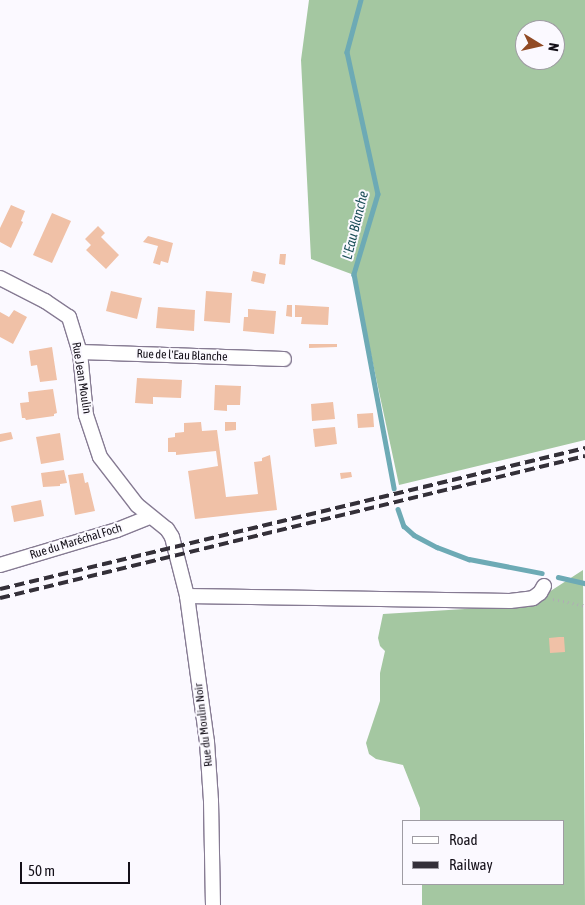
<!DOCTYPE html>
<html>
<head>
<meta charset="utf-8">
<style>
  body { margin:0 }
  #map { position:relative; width:585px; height:905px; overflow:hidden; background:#fbf9ff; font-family:"Asap Condensed",sans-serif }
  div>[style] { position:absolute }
  .forest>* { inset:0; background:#a4c7a1 }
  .stream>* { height:4.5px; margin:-2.25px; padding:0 2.25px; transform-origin:2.25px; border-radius:2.25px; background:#6daab5 }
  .building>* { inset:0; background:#f0c1a7 }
  .path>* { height:2.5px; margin-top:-1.25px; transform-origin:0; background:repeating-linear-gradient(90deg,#afadb4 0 1px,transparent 0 5px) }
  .roads { filter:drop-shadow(1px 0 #867b93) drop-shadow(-1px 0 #867b93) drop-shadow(0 1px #867b93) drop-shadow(0 -1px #867b93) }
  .minor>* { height:14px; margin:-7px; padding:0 7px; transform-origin:7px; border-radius:7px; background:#fff }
  .rail>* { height:4px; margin-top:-2px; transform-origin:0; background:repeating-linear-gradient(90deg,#343039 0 10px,transparent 0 15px) }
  span { translate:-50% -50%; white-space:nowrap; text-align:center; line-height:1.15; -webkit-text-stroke:4px #fbf9ff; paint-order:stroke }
  .street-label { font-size:12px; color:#141019 }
  .water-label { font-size:14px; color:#1b4f58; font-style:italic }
  .legend { position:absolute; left:402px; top:820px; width:162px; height:65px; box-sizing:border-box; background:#fbf9ff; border:1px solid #9f9ca3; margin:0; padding:6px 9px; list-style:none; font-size:15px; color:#141019 }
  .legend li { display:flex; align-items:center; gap:10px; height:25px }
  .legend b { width:25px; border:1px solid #9f9ca3 }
  .north { position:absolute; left:515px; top:20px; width:50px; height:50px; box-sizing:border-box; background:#fbf9ff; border:1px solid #9f9ca3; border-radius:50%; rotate:99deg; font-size:14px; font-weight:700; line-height:20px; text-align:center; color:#141019 }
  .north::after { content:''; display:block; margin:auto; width:18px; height:22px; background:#914a24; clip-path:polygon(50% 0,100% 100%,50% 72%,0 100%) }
  .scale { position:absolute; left:20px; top:862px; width:110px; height:22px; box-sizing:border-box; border:2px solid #141019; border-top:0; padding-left:6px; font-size:15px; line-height:18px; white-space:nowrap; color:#141019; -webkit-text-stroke:4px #fbf9ff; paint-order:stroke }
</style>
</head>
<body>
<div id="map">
  <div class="forest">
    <div style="clip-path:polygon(evenodd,309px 0,585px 0,585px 440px,399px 485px,354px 275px,311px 259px,301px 60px,309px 0,525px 30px,555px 30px,555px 60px,525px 60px,525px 30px)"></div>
    <div style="clip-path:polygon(583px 570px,585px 905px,422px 905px,422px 884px,564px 884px,564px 821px,420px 821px,420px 808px,403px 765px,376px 759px,369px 754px,366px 743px,380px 701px,380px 673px,385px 651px,380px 646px,378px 638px,383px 614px,529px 605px)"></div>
  </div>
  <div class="stream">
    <div style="left:361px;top:0;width:54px;rotate:105.1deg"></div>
    <div style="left:347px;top:52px;width:145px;rotate:77.7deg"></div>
    <div style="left:378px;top:194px;width:84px;rotate:106.7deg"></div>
    <div style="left:354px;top:274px;width:218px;rotate:79.4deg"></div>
    <div style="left:398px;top:509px;width:18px;rotate:71deg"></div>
    <div style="left:404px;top:526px;width:13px;rotate:42deg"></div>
    <div style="left:414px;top:535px;width:26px;rotate:28deg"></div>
    <div style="left:437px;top:547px;width:34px;rotate:21deg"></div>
    <div style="left:469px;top:559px;width:74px;rotate:10.9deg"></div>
    <div style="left:558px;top:577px;width:28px;rotate:13deg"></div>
  </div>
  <div class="building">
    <div style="clip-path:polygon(11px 205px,25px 211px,21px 221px,23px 222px,11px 248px,0 242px,0 228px)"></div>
    <div style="clip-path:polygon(52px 213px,71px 221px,52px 263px,33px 255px)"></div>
    <div style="clip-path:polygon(98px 226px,105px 233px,101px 237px,119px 255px,106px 269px,86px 250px,91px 245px,85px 239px)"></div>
    <div style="clip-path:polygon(148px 236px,173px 243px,168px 263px,161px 261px,160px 265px,153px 263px,158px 246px,143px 242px)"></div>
    <div style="clip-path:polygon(280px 254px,286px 254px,285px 265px,279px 264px)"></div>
    <div style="clip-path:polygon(253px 271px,266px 274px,264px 284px,251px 281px)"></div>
    <div style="clip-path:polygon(111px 291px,142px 298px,137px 319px,106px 311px)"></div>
    <div style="clip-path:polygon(206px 291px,232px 293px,230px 323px,204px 321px)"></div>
    <div style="clip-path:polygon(287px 305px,292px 305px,292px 317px,286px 316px)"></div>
    <div style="clip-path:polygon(295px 305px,329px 307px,328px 325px,301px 324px,302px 317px,295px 317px)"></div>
    <div style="clip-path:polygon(158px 307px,195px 310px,194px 331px,156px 328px)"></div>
    <div style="clip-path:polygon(248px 309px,276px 311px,274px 334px,243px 331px,244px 317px,248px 317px)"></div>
    <div style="clip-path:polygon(14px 310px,27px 317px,13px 344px,0 337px,0 312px,9px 317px)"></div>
    <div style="clip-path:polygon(309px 344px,337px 344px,337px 347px,309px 348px)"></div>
    <div style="clip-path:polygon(52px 347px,57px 380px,40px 382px,37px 365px,31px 366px,29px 351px)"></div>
    <div style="clip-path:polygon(137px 378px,182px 380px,181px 398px,153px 397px,153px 404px,135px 403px)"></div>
    <div style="clip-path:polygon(215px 385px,241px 386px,240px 405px,227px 405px,227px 411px,214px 410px)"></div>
    <div style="clip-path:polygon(53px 389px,57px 413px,54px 414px,54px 416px,26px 420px,25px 418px,22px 418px,20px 403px,29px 402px,28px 392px)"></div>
    <div style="clip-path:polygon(333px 402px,335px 419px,312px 421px,311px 404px)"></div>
    <div style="clip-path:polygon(373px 413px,374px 427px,358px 428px,357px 414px)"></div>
    <div style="clip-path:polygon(201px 422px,202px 431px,217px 430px,226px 497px,258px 494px,254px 462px,262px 461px,262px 458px,270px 455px,277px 510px,195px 519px,188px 471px,218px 466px,216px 451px,176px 455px,176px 452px,168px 452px,168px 438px,175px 437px,175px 433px,184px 432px,184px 423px)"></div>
    <div style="clip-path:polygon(225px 422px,236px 422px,236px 430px,225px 431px)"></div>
    <div style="clip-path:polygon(335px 427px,337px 444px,315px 447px,313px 429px)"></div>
    <div style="clip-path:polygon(11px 432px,13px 439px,0 442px,0 434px)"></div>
    <div style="clip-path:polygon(60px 433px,64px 460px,41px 464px,36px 437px)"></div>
    <div style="clip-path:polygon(64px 470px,67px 483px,60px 484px,60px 486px,43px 487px,41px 473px)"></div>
    <div style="clip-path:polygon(351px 472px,352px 477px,341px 479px,340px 473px)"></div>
    <div style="clip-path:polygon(83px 473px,85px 483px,88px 482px,95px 511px,75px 515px,68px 475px)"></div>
    <div style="clip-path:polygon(41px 500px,44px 516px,14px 522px,11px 506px)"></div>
    <div style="clip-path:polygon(559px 637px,564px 637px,565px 652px,550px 653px,549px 638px)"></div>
  </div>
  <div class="path">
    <div style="left:553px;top:599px;width:33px;rotate:12deg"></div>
  </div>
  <div class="roads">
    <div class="minor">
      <div style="left:0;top:278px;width:51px;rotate:27.1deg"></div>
      <div style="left:45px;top:301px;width:29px;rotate:34deg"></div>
      <div style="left:69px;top:317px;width:37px;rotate:73deg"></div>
      <div style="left:80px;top:352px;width:63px;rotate:84.6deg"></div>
      <div style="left:86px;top:415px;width:44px;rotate:71.6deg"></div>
      <div style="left:100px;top:457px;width:61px;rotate:52.4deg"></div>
      <div style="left:137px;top:505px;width:38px;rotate:39deg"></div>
      <div style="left:167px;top:529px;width:9px;rotate:58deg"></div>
      <div style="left:172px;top:537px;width:61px;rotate:75.7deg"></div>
      <div style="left:187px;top:596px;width:147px;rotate:82.2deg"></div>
      <div style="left:207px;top:742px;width:59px;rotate:86.1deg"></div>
      <div style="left:211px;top:801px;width:104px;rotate:88.9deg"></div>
      <div style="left:80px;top:352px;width:204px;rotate:2deg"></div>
      <div style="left:0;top:565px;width:122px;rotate:-16.7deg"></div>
      <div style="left:117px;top:530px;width:35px;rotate:-22deg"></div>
      <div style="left:187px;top:596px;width:323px;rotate:0.9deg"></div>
      <div style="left:510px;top:601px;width:23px;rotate:-7deg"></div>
      <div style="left:533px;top:598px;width:9px;rotate:-36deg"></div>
      <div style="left:540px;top:593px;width:8px;rotate:-60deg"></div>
    </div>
  </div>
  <div class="rail">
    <div style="left:0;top:589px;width:602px;rotate:-13.55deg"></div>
    <div style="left:0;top:598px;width:602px;rotate:-13.64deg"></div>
  </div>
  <div class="street-label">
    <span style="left:182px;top:356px;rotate:2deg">Rue de l'Eau Blanche</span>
    <span style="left:81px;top:378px;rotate:81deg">Rue Jean Moulin</span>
    <span style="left:76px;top:542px;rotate:-17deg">Rue du Maréchal Foch</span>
    <span style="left:204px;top:725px;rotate:-97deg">Rue du Moulin Noir</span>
  </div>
  <div class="water-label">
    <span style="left:355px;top:225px;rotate:-76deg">L'Eau Blanche</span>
  </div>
  <ul class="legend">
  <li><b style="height:6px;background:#fff"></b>Road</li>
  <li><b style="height:6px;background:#343039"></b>Railway</li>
  </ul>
  <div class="north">N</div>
  <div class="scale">50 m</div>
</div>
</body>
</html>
